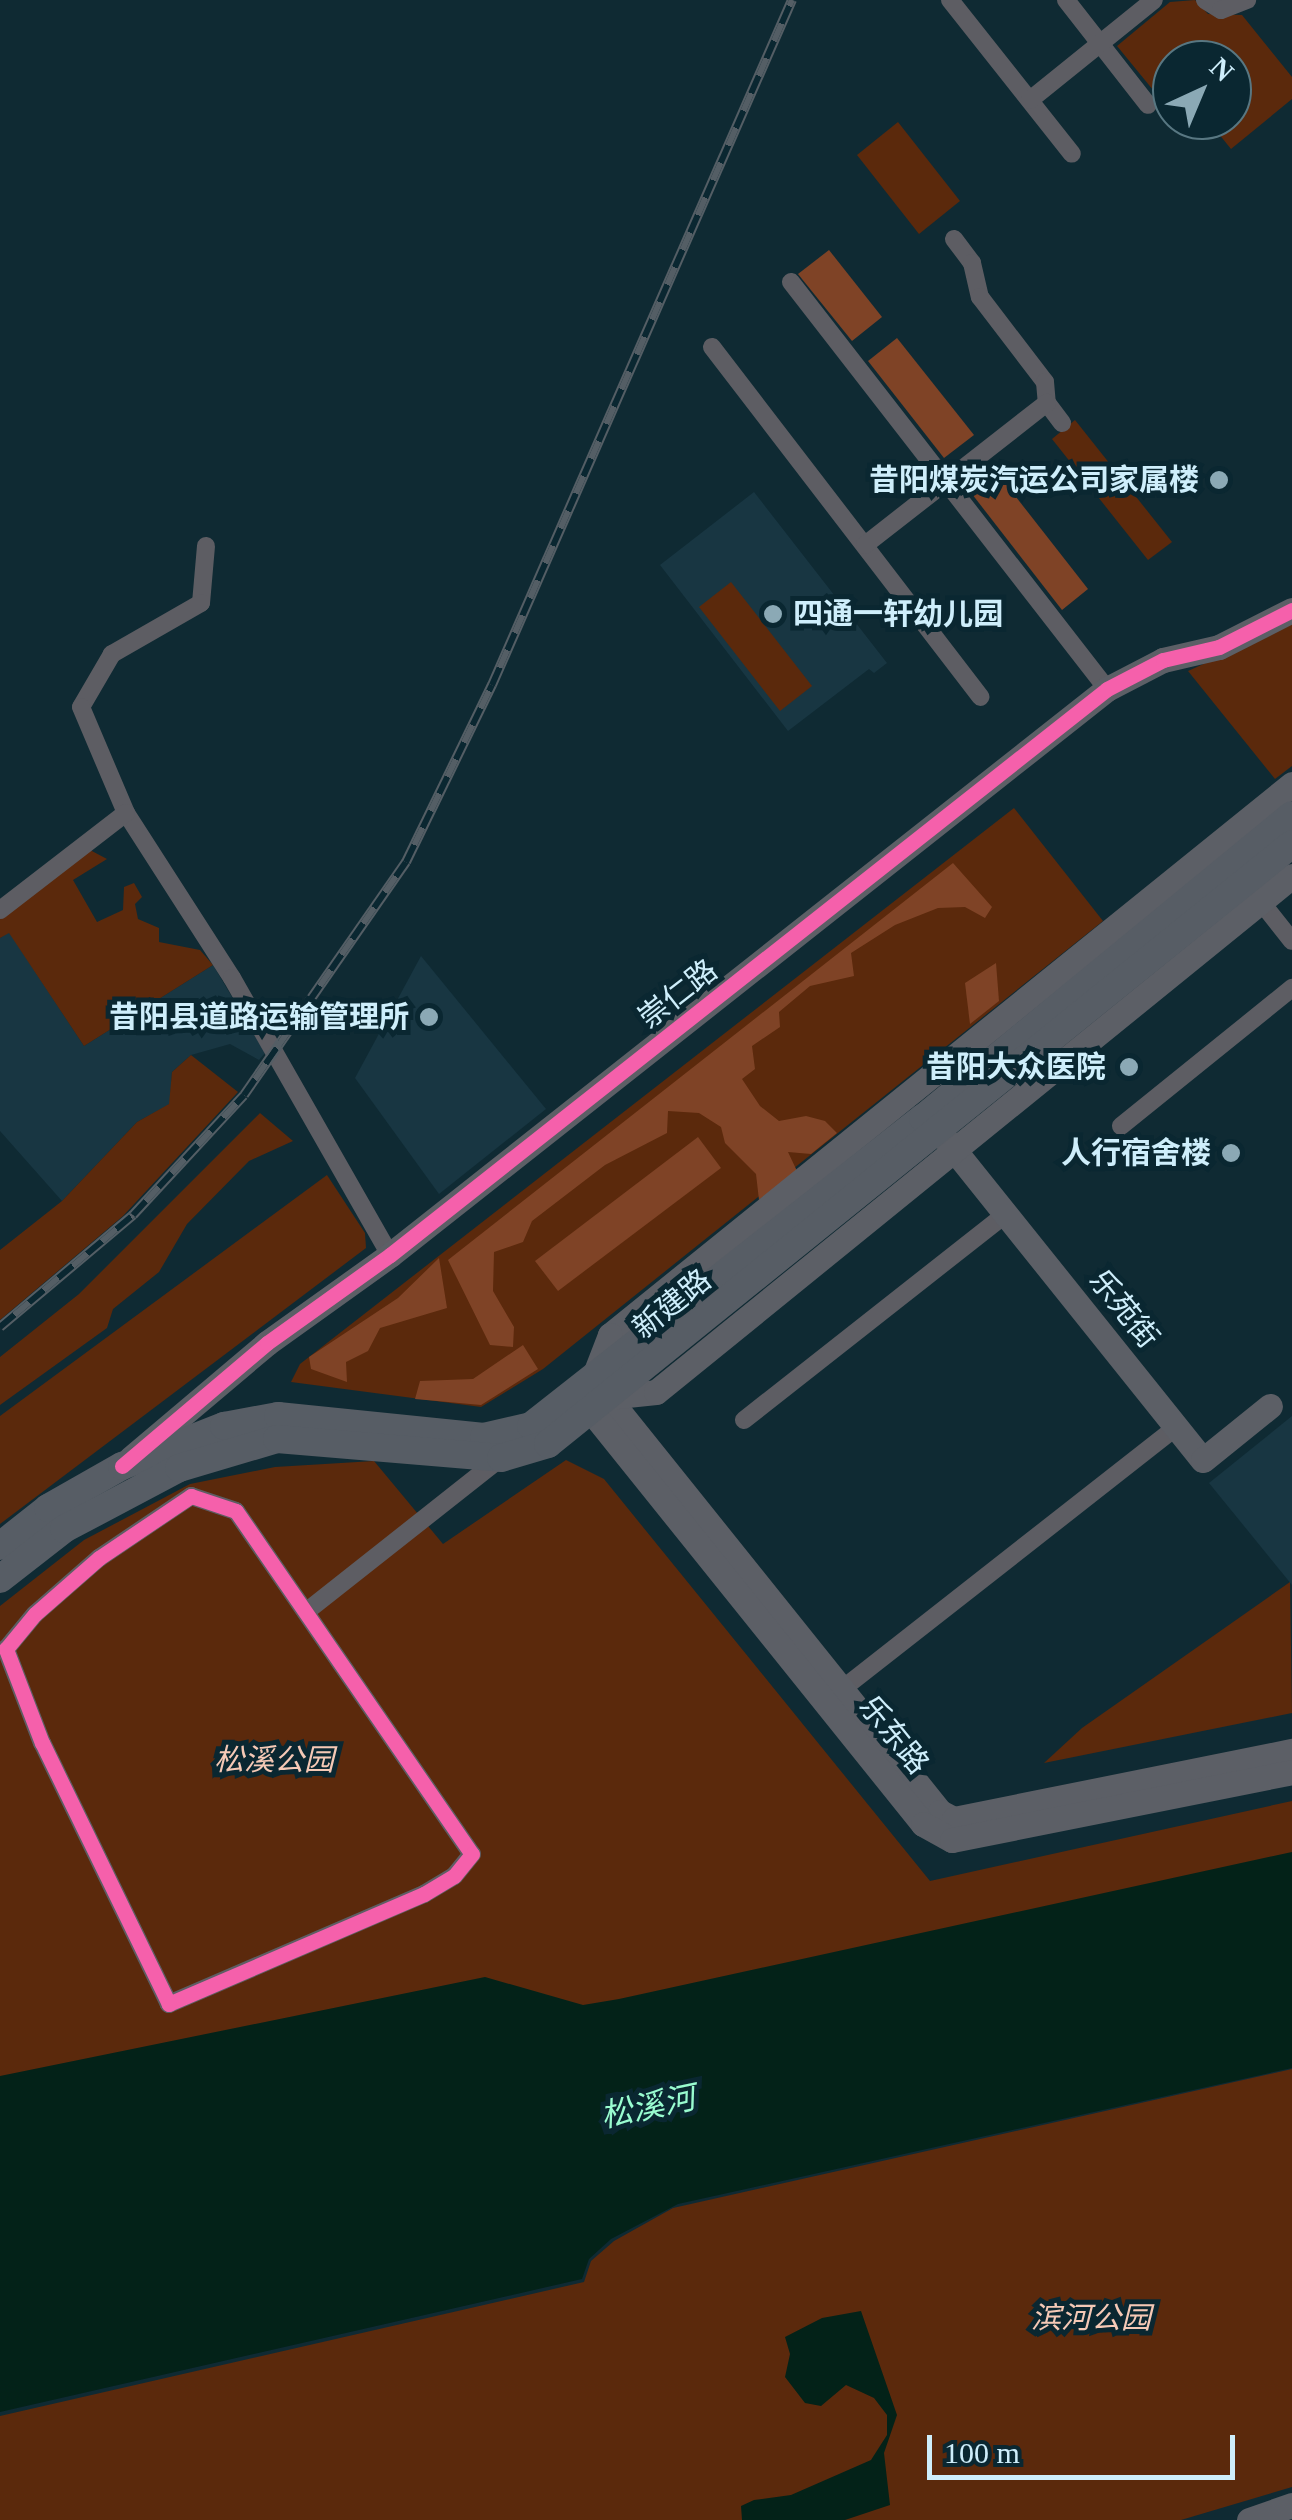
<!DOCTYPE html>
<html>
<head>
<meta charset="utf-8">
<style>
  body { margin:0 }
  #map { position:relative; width:1292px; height:2520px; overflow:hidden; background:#0f2a33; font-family:"Times New Roman","Noto Sans SC",serif }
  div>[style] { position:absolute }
  .built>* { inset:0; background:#183642 }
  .green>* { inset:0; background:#5b290c }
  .forest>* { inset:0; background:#7f4326 }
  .water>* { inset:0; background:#032218 }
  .street>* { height:18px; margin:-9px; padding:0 9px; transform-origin:9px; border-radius:9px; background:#5d5d63 }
  .secondary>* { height:25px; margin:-12.5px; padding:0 12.5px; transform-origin:12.5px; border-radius:12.5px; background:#5c5f66 }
  .primary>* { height:28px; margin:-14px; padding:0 14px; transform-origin:14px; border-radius:14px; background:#575d65 }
  .rail>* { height:10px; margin-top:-5px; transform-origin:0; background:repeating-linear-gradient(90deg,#0a2731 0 19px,#545e65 0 38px); box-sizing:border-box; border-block:2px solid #545e65 }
  .cycleway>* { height:15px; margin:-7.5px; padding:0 7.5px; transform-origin:7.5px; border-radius:7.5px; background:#f560ab }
  .dots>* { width:28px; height:28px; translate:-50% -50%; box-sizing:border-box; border:5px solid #0a2731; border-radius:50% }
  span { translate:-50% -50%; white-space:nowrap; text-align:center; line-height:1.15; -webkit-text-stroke:10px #0a2731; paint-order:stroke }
  .poi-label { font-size:30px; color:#ceeefb; font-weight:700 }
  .right { translate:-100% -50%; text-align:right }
  .left { translate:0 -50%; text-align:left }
  .street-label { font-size:30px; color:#ceeefb }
  .park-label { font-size:30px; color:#f5c9b6; font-style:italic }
  .water-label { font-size:32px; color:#99fcd0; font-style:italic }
  .north { position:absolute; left:1152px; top:40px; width:100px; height:100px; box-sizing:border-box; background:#0a2731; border:2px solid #587782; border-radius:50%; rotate:44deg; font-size:28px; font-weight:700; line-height:40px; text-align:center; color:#ceeefb }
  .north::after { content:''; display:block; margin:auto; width:35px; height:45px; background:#8ba9b5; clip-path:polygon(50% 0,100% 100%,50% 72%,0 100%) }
  .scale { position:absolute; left:927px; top:2435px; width:308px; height:45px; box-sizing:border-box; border:5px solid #ceeefb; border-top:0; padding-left:12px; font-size:30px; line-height:35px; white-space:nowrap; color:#ceeefb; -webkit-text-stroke:8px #0a2731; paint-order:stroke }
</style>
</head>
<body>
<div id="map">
  <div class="built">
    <div style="clip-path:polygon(754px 492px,887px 663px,874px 673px,869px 669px,788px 731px,660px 565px)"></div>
    <div style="clip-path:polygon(9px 932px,84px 1046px,213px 965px,265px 1053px,259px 1060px,230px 1044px,191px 1055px,172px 1072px,170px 1104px,137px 1122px,62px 1201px,0 1131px,0 938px)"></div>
    <div style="clip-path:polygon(421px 956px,546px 1109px,439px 1194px,355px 1078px)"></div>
    <div style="clip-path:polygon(1292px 1416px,1292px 1585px,1209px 1483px)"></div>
  </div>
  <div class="green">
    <div style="clip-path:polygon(1195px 0,1208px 14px,1242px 15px,1292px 77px,1292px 99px,1231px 149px,1210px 123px,1200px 131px,1192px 120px,1232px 120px,1232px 60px,1172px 60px,1172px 96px,1166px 90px,1158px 96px,1117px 46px,1170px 2px)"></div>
    <div style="clip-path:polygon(898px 122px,960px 201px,919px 234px,857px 155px)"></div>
    <div style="clip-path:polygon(1075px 420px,1172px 542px,1148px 560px,1052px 439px)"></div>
    <div style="clip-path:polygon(731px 582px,812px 686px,780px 711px,699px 607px)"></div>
    <div style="clip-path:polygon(1292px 624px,1292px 766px,1275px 779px,1188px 671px)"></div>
    <div style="clip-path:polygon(1014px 808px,1103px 921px,543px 1369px,481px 1407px,291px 1382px,300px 1364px)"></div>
    <div style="clip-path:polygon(90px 850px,107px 859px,73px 880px,97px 922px,123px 910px,124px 887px,134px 883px,142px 897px,135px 904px,138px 919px,159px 928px,159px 942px,200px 950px,213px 965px,84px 1046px,9px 933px,0 938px,0 919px)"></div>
    <div style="clip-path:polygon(191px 1055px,238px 1092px,123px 1216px,0 1320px,0 1250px,62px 1201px,137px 1122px,169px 1104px,172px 1072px)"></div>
    <div style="clip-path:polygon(260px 1113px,293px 1141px,249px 1161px,187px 1224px,159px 1272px,113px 1309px,107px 1328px,0 1405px,0 1357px,79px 1294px)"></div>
    <div style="clip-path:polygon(327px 1175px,365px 1233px,366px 1248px,0 1524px,0 1416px)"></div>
    <div style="clip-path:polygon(566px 1460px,604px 1479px,930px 1881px,1292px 1801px,1292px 1874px,945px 1953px,0 2107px,0 1606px,84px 1540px,190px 1484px,275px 1467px,374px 1461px,443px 1544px)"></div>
    <div style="clip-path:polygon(1290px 1582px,1292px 1713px,1044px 1763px,1082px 1728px)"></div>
    <div style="clip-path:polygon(1292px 2069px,1292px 2487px,1181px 2520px,0 2520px,0 2416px,584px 2282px,591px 2261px,614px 2241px,673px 2208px)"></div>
  </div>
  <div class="forest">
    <div style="clip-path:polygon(829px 250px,882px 317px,852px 341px,798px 274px)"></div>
    <div style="clip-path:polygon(897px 338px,974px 435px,944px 458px,868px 361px)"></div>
    <div style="clip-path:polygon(991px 465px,1088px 589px,1062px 610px,965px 485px)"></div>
    <div style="clip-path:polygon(953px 863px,992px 907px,985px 918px,965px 907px,938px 908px,895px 925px,851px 953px,854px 976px,810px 986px,779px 1012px,780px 1027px,752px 1046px,755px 1069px,742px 1079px,760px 1106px,779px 1121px,806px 1116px,825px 1121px,837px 1133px,811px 1154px,788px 1152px,797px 1171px,759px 1200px,756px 1174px,725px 1143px,721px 1127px,699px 1113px,668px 1111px,667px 1133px,605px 1165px,532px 1221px,523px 1242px,494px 1252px,493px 1291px,514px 1327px,513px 1347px,490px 1345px,448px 1260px)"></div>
    <div style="clip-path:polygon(996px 963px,999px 1001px,970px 1024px,965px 983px)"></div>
    <div style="clip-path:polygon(698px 1137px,721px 1168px,558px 1291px,535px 1261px)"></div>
    <div style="clip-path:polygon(439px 1258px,447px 1308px,380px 1328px,368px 1351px,346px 1362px,347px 1382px,311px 1369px,309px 1357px,398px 1298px)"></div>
    <div style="clip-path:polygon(523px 1345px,538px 1369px,481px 1405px,415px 1399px,420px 1381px,473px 1379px)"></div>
  </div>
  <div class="water">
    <div style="clip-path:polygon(1292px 1852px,1292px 2068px,678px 2204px,611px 2239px,589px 2259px,582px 2279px,0 2412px,0 2076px,485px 1977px,583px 2005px,619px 1999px)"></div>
    <div style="clip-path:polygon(861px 2311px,897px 2415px,884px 2453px,890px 2505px,845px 2520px,742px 2520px,741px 2506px,754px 2500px,791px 2495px,871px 2460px,887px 2435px,887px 2415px,874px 2398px,846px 2385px,821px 2406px,805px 2403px,785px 2377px,790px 2354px,785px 2337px,822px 2318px)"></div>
  </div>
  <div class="street">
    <div style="left:950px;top:0;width:196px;rotate:51.6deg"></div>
    <div style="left:1066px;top:0;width:133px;rotate:52deg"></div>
    <div style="left:1205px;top:0;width:19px;rotate:32deg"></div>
    <div style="left:1221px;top:10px;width:28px;rotate:-21deg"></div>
    <div style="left:1030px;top:100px;width:159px;rotate:-38.9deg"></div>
    <div style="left:954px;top:239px;width:30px;rotate:53deg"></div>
    <div style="left:972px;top:263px;width:35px;rotate:77deg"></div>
    <div style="left:980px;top:297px;width:107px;rotate:52.6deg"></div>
    <div style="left:1045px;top:382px;width:21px;rotate:85deg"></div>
    <div style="left:1047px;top:403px;width:25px;rotate:53deg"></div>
    <div style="left:791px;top:282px;width:515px;rotate:52.17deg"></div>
    <div style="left:712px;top:347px;width:441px;rotate:52.5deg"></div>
    <div style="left:865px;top:545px;width:231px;rotate:-38deg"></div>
    <div style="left:206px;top:546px;width:57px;rotate:95deg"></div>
    <div style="left:201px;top:603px;width:103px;rotate:150.2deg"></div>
    <div style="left:112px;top:654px;width:61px;rotate:120.3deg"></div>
    <div style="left:81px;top:707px;width:115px;rotate:67deg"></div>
    <div style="left:126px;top:813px;width:196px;rotate:57.3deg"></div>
    <div style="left:232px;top:978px;width:319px;rotate:60.3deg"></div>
    <div style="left:1254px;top:893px;width:61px;rotate:51.6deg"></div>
    <div style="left:0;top:910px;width:159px;rotate:-37.6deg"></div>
    <div style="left:1121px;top:1126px;width:220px;rotate:-38.9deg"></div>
    <div style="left:744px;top:1420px;width:333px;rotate:-38.2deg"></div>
    <div style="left:191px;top:1496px;width:47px;rotate:18.4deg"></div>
    <div style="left:236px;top:1511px;width:416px;rotate:55.5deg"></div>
    <div style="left:472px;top:1854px;width:28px;rotate:129deg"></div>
    <div style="left:454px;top:1876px;width:35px;rotate:149deg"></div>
    <div style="left:424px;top:1894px;width:278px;rotate:156.7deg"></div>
    <div style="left:169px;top:2004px;width:290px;rotate:-115.9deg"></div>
    <div style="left:42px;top:1743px;width:101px;rotate:-111deg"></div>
    <div style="left:6px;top:1649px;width:45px;rotate:-50.4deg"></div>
    <div style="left:35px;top:1614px;width:85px;rotate:-41.2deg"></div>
    <div style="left:99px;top:1558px;width:111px;rotate:-34deg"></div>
    <div style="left:307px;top:1611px;width:247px;rotate:-38.3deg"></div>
    <div style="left:841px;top:1690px;width:427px;rotate:-38.1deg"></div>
  </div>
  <div class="secondary">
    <div style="left:1292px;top:784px;width:877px;rotate:141.06deg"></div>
    <div style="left:610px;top:1335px;width:47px;rotate:111.1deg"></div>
    <div style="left:593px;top:1379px;width:555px;rotate:51.29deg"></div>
    <div style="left:940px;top:1812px;width:16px;rotate:27deg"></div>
    <div style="left:954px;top:1819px;width:345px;rotate:-11.4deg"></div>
    <div style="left:943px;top:1136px;width:415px;rotate:51.3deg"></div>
    <div style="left:1203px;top:1460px;width:86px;rotate:-38.9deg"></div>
    <div style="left:579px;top:1396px;width:549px;rotate:51.21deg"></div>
    <div style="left:923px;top:1824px;width:33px;rotate:29deg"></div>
    <div style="left:952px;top:1840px;width:347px;rotate:-11.3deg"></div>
    <div style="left:608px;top:1397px;width:48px;rotate:-5.9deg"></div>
    <div style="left:656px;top:1392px;width:819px;rotate:-39.05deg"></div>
    <div style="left:131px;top:1458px;width:178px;rotate:-40.2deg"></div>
    <div style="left:267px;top:1343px;width:151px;rotate:-35.6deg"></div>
    <div style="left:390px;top:1255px;width:913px;rotate:-38.29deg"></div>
    <div style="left:1107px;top:689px;width:63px;rotate:-27.4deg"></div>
    <div style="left:1163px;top:660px;width:57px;rotate:-13.1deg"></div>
    <div style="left:1219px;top:647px;width:82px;rotate:-26.9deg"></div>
    <div style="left:1249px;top:2520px;width:46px;rotate:-19.2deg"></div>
  </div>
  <div class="primary">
    <div style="left:0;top:1546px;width:61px;rotate:-38.4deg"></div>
    <div style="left:48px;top:1508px;width:85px;rotate:-29.6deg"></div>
    <div style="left:122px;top:1466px;width:110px;rotate:-21.4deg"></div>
    <div style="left:224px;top:1426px;width:55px;rotate:-10.5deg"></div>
    <div style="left:278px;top:1416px;width:207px;rotate:5.8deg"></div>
    <div style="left:484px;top:1437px;width:48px;rotate:-13.2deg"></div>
    <div style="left:531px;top:1426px;width:499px;rotate:-38.2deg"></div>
    <div style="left:923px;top:1118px;width:477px;rotate:-39.4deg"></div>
    <div style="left:0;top:1579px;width:81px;rotate:-38deg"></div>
    <div style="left:64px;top:1529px;width:130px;rotate:-27.9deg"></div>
    <div style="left:179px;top:1468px;width:102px;rotate:-16.5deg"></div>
    <div style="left:277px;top:1439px;width:225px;rotate:4.8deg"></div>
    <div style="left:501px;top:1458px;width:49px;rotate:-16.6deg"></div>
    <div style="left:548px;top:1444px;width:956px;rotate:-38.88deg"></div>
  </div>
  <div class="rail">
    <div style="left:0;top:1327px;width:174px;rotate:-40.1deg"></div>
    <div style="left:133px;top:1215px;width:163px;rotate:-47.2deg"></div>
    <div style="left:244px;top:1095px;width:284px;rotate:-55.2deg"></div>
    <div style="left:406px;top:862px;width:197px;rotate:-64.1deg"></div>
    <div style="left:492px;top:685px;width:748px;rotate:-66.35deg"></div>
  </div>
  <div class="cycleway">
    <div style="left:122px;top:1466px;width:190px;rotate:-40.3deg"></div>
    <div style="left:267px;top:1343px;width:151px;rotate:-35.6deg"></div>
    <div style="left:390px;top:1255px;width:913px;rotate:-38.29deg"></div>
    <div style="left:1107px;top:689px;width:63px;rotate:-27.4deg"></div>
    <div style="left:1163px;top:660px;width:57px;rotate:-13.1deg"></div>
    <div style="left:1219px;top:647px;width:82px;rotate:-26.9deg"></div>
    <div style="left:191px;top:1496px;width:47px;rotate:18.4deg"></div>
    <div style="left:236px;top:1511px;width:416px;rotate:55.5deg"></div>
    <div style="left:472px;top:1854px;width:28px;rotate:129deg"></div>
    <div style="left:454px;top:1876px;width:35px;rotate:149deg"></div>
    <div style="left:424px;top:1894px;width:278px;rotate:156.7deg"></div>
    <div style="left:169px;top:2004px;width:290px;rotate:-115.9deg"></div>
    <div style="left:42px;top:1743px;width:101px;rotate:-111deg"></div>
    <div style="left:6px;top:1649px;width:45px;rotate:-50.4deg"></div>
    <div style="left:35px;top:1614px;width:85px;rotate:-41.2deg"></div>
    <div style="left:99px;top:1558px;width:111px;rotate:-34deg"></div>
  </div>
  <div class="dots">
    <div style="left:1219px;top:480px;background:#8ba9b5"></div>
    <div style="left:773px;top:614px;background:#8ba9b5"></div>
    <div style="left:429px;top:1017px;background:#8ba9b5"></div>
    <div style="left:1129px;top:1067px;background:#8ba9b5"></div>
    <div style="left:1231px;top:1153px;background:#8ba9b5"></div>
  </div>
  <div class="poi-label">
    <span class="right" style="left:1199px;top:480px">昔阳煤炭汽运公司家属楼</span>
    <span class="left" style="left:793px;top:614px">四通一轩幼儿园</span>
    <span class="right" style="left:409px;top:1017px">昔阳县道路运输管理所</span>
    <span class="right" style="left:1106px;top:1067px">昔阳大众医院</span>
    <span class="right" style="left:1211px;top:1153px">人行宿舍楼</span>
  </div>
  <div class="street-label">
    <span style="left:678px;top:994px;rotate:-38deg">崇仁路</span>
    <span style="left:672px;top:1304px;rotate:-39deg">新建路</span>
    <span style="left:1124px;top:1309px;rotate:51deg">乐苑街</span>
    <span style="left:894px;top:1735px;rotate:51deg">乐东路</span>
  </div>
  <div class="park-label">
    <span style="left:274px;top:1760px">松溪公园</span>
    <span style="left:1091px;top:2318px">滨河公园</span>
  </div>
  <div class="water-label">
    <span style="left:648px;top:2107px;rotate:-12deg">松溪河</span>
  </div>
  <div class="north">N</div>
  <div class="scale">100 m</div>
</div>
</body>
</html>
